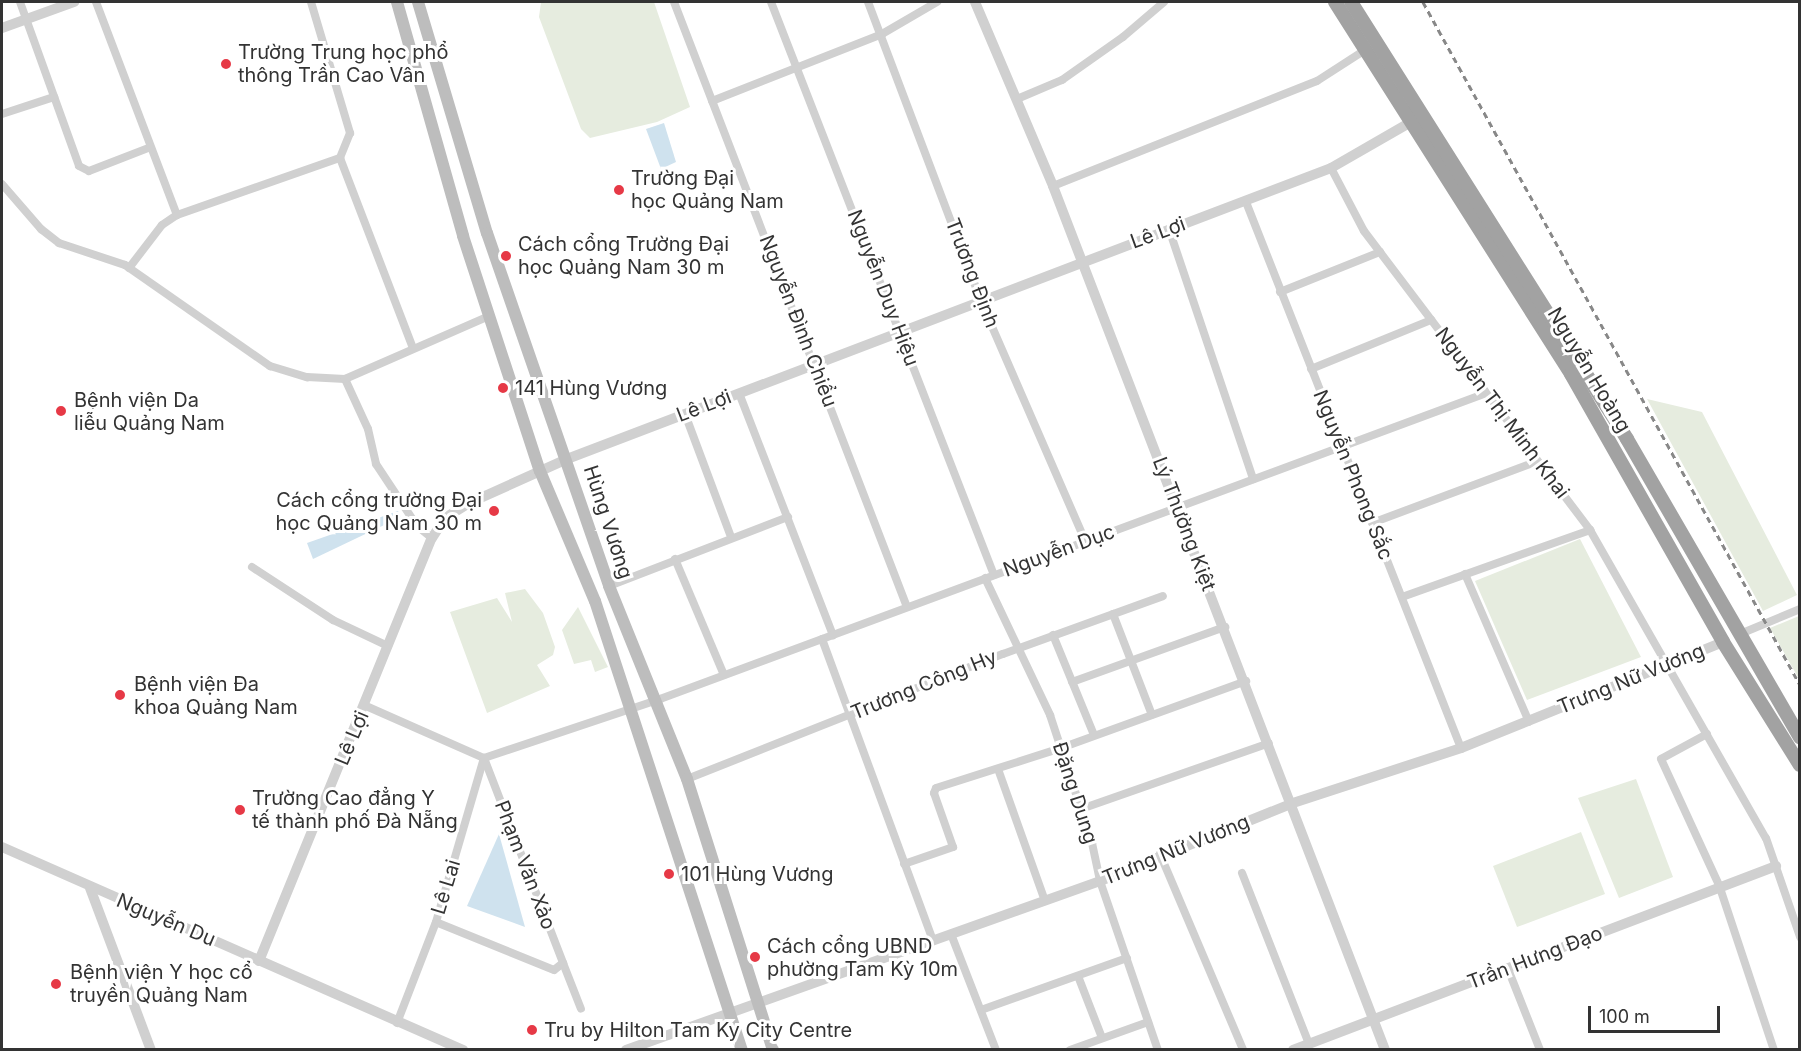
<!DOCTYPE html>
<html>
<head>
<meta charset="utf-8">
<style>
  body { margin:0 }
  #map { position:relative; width:1801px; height:1051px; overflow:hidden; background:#fff; font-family:Inter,sans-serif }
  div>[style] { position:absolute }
  .green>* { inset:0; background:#e6ecdf }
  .water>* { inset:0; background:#cfe2ee }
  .minor>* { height:8px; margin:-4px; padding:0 4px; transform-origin:4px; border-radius:4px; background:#d0d0d0 }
  .tertiary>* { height:10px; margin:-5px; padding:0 5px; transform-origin:5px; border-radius:5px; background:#d0d0d0 }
  .secondary>* { height:12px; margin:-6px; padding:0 6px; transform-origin:6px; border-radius:6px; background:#bdbdbd }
  .trunk>* { height:14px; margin:-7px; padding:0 7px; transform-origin:7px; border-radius:7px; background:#a2a2a2 }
  .rail>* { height:3px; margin-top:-1.5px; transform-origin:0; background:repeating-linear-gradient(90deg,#888 0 6px,transparent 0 10.5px) }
  .dots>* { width:16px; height:16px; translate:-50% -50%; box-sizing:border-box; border:3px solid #fff; border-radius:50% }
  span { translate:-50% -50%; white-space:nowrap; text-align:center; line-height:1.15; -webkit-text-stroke:6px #fff; paint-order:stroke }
  .poi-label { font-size:20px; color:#333 }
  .left { translate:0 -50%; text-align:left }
  .right { translate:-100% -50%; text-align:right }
  .street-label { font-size:20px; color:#333 }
  .frame { position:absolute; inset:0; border:3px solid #333; pointer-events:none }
  .scale { position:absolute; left:1588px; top:1006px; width:132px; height:27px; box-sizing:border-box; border:3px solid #333; border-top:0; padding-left:8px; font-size:18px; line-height:21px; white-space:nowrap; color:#333; -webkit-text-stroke:4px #fff; paint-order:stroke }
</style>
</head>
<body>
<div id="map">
  <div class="green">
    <div style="clip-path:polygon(541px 2px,654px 2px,690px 107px,657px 122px,590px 138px,581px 129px,539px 17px)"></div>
    <div style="clip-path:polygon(1647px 399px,1702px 412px,1797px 595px,1763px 611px)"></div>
    <div style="clip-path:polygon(1580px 539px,1641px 657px,1527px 700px,1475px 581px)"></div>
    <div style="clip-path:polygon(525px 589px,543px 613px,555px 647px,553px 655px,537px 665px,550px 686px,487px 713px,450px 612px,497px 598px,512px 622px,505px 593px)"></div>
    <div style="clip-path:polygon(578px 607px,608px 667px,595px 672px,591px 660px,574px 664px,562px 630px)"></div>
    <div style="clip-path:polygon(1799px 616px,1799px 679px,1770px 628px)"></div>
    <div style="clip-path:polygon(1636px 779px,1673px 877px,1619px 898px,1578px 798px)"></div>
    <div style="clip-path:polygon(1581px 832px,1605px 894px,1517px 927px,1493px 866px)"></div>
  </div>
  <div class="water">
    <div style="clip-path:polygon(664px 123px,676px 162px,661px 169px,646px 129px)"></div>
    <div style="clip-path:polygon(398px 511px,401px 517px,313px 559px,307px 543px)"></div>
    <div style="clip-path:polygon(499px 834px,525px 927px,467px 906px)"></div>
  </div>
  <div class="minor">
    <div style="left:20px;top:2px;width:174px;rotate:70.2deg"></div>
    <div style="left:79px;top:166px;width:11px;rotate:27deg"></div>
    <div style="left:89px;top:171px;width:66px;rotate:-21.2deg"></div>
    <div style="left:96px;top:2px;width:228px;rotate:69.2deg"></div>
    <div style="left:311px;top:2px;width:137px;rotate:73.4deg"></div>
    <div style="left:350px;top:133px;width:27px;rotate:112deg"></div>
    <div style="left:674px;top:2px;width:648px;rotate:68.94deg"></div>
    <div style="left:771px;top:2px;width:615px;rotate:68.74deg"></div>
    <div style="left:868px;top:2px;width:317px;rotate:69.3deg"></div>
    <div style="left:980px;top:299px;width:264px;rotate:66.5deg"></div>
    <div style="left:1017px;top:99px;width:49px;rotate:-22.9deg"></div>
    <div style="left:1062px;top:80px;width:75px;rotate:-35.2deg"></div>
    <div style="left:1123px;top:37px;width:54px;rotate:-40.5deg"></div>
    <div style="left:712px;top:101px;width:183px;rotate:-21.5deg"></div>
    <div style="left:882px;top:34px;width:64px;rotate:-30.2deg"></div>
    <div style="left:2px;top:114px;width:55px;rotate:-18.1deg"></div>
    <div style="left:340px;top:158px;width:204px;rotate:69deg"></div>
    <div style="left:1331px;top:168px;width:71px;rotate:62.4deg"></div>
    <div style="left:1364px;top:231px;width:375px;rotate:52.9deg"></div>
    <div style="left:1590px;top:530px;width:355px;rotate:60.3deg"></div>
    <div style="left:1766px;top:838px;width:105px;rotate:71deg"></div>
    <div style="left:2px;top:184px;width:60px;rotate:49.1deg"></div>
    <div style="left:41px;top:229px;width:23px;rotate:38deg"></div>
    <div style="left:59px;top:243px;width:70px;rotate:18.4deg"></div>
    <div style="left:125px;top:265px;width:177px;rotate:34.9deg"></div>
    <div style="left:270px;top:366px;width:39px;rotate:17deg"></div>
    <div style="left:307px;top:377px;width:38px;rotate:3deg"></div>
    <div style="left:1053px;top:186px;width:284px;rotate:-21.7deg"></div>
    <div style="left:1317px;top:81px;width:57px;rotate:-32.9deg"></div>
    <div style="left:1246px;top:202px;width:587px;rotate:68.51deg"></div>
    <div style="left:1169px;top:229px;width:264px;rotate:71.4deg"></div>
    <div style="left:129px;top:268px;width:54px;rotate:-52.5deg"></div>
    <div style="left:162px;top:225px;width:18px;rotate:-34deg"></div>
    <div style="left:177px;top:215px;width:173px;rotate:-19.3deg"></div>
    <div style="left:1280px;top:292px;width:108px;rotate:-21.8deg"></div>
    <div style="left:1311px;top:369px;width:130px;rotate:-22.2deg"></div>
    <div style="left:345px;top:379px;width:55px;rotate:65.3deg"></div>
    <div style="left:368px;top:429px;width:36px;rotate:77deg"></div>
    <div style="left:376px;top:464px;width:74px;rotate:56.5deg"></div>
    <div style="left:417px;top:526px;width:19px;rotate:39deg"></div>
    <div style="left:345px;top:379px;width:157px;rotate:-23.6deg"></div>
    <div style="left:739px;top:393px;width:260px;rotate:68.8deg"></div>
    <div style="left:685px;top:414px;width:131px;rotate:69.5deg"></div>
    <div style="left:1372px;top:523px;width:177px;rotate:-20.5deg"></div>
    <div style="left:675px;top:559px;width:126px;rotate:67.1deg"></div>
    <div style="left:252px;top:567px;width:97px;rotate:33.2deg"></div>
    <div style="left:333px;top:620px;width:61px;rotate:25.3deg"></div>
    <div style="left:1465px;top:574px;width:161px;rotate:66.6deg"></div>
    <div style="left:985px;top:578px;width:152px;rotate:64.6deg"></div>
    <div style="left:1050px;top:715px;width:135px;rotate:71.8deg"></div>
    <div style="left:1092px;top:843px;width:39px;rotate:78deg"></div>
    <div style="left:1100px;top:881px;width:179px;rotate:71.1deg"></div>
    <div style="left:609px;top:586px;width:192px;rotate:-21.1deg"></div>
    <div style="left:1402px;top:597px;width:200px;rotate:-19.6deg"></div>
    <div style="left:1113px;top:614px;width:108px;rotate:68.9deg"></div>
    <div style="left:1740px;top:634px;width:65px;rotate:-22.6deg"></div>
    <div style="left:1053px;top:635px;width:108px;rotate:67.7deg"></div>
    <div style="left:822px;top:639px;width:322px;rotate:69.8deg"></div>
    <div style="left:1072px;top:682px;width:163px;rotate:-19.8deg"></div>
    <div style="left:366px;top:706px;width:129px;rotate:23.8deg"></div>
    <div style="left:484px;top:758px;width:220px;rotate:68.9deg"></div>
    <div style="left:563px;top:963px;width:11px;rotate:142deg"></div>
    <div style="left:554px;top:970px;width:127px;rotate:-157.9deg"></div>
    <div style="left:1707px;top:734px;width:52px;rotate:151.5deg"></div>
    <div style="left:1661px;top:759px;width:139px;rotate:65.3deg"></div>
    <div style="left:1719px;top:885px;width:174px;rotate:71.6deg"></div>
    <div style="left:998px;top:769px;width:140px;rotate:70.4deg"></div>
    <div style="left:687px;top:779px;width:340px;rotate:-21.6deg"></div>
    <div style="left:1003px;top:654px;width:170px;rotate:-19.9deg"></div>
    <div style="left:1081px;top:809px;width:199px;rotate:-19.3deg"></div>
    <div style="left:1160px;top:854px;width:213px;rotate:67deg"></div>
    <div style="left:904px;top:864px;width:52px;rotate:-19.1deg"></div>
    <div style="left:953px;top:847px;width:57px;rotate:-109.4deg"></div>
    <div style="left:934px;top:793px;width:5px;rotate:-68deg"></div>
    <div style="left:936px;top:788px;width:131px;rotate:-17.7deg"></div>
    <div style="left:1061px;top:748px;width:197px;rotate:-19.9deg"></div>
    <div style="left:1242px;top:873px;width:184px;rotate:68.6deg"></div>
    <div style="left:951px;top:934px;width:124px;rotate:68.8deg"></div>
    <div style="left:563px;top:963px;width:49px;rotate:68.6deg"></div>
    <div style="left:1508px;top:969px;width:87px;rotate:68.4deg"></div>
    <div style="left:1078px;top:976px;width:66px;rotate:68.8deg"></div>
    <div style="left:981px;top:1010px;width:155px;rotate:-19.6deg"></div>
    <div style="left:397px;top:1023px;width:108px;rotate:-68.9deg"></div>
    <div style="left:436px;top:922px;width:171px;rotate:-73.7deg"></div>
    <div style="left:484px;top:758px;width:186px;rotate:-18.5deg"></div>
    <div style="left:660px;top:699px;width:882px;rotate:-20.31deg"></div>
    <div style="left:1070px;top:1050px;width:83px;rotate:-19.7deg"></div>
  </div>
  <div class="tertiary">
    <div style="left:975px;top:2px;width:200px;rotate:67deg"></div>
    <div style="left:1053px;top:186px;width:926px;rotate:68.98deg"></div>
    <div style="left:2px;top:28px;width:77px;rotate:-19.9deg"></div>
    <div style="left:2px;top:847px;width:504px;rotate:23.77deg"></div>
    <div style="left:90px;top:888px;width:173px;rotate:69.4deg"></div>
    <div style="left:259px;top:961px;width:457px;rotate:-67.8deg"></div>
    <div style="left:432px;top:538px;width:24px;rotate:-57deg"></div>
    <div style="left:445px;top:518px;width:26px;rotate:-32deg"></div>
    <div style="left:467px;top:504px;width:110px;rotate:-24.2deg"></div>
    <div style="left:567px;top:459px;width:818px;rotate:-20.85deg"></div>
    <div style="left:1331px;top:168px;width:92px;rotate:-29.9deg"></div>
    <div style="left:626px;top:1050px;width:503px;rotate:-19.62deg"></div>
    <div style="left:1100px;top:881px;width:208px;rotate:-22deg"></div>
    <div style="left:1293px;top:803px;width:177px;rotate:-18.1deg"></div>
    <div style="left:1461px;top:748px;width:283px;rotate:-22deg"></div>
    <div style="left:1293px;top:1050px;width:517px;rotate:-20.85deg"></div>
  </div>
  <div class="secondary">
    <div style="left:397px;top:2px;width:243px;rotate:74.2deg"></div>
    <div style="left:463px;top:236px;width:247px;rotate:71.9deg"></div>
    <div style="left:540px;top:471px;width:141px;rotate:67.1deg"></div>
    <div style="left:595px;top:601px;width:472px;rotate:71.9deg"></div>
    <div style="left:418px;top:2px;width:241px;rotate:73.4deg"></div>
    <div style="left:487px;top:233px;width:373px;rotate:70.9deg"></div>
    <div style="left:609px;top:586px;width:208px;rotate:68deg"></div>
    <div style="left:687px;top:779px;width:284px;rotate:72.4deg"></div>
  </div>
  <div class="trunk">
    <div style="left:1335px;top:2px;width:441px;rotate:57.6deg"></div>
    <div style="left:1571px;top:374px;width:308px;rotate:60.4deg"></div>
    <div style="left:1723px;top:642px;width:145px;rotate:58deg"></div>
    <div style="left:1351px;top:2px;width:517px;rotate:57.72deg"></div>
    <div style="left:1627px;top:439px;width:345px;rotate:59.9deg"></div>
  </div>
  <div class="rail">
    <div style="left:1423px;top:2px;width:780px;rotate:61.1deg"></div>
  </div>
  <div class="dots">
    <div style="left:226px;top:64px;background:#e63946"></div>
    <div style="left:619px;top:190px;background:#e63946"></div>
    <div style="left:506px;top:256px;background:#e63946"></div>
    <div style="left:503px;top:388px;background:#e63946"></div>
    <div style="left:61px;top:411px;background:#e63946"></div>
    <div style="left:494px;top:511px;background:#e63946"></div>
    <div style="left:120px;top:695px;background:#e63946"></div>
    <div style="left:240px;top:810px;background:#e63946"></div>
    <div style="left:669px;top:874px;background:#e63946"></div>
    <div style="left:755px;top:957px;background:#e63946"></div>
    <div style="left:56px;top:984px;background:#e63946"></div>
    <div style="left:532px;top:1030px;background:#e63946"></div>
  </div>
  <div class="poi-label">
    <span class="left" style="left:238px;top:64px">Trường Trung học phổ<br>thông Trần Cao Vân</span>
    <span class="left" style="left:631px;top:190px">Trường Đại<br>học Quảng Nam</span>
    <span class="left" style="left:518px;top:256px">Cách cổng Trường Đại<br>học Quảng Nam 30 m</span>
    <span class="left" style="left:515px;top:388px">141 Hùng Vương</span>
    <span class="left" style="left:74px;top:412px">Bệnh viện Da<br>liễu Quảng Nam</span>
    <span class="right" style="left:482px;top:512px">Cách cổng trường Đại<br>học Quảng Nam 30 m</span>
    <span class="left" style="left:134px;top:696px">Bệnh viện Đa<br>khoa Quảng Nam</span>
    <span class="left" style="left:252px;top:810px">Trường Cao đẳng Y<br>tế thành phố Đà Nẵng</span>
    <span class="left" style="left:681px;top:874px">101 Hùng Vương</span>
    <span class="left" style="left:767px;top:958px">Cách cổng UBND<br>phường Tam Kỳ 10m</span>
    <span class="left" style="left:70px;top:984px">Bệnh viện Y học cổ<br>truyền Quảng Nam</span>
    <span class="left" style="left:544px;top:1030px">Tru by Hilton Tam Ky City Centre</span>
  </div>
  <div class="street-label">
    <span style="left:1158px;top:233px;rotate:-20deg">Lê Lợi</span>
    <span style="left:972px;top:273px;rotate:69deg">Trương Định</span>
    <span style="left:883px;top:288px;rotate:69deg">Nguyễn Duy Hiệu</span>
    <span style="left:798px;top:321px;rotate:69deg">Nguyễn Đình Chiểu</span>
    <span style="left:1589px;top:370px;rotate:59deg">Nguyễn Hoàng</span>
    <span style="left:704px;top:406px;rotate:-21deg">Lê Lợi</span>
    <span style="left:1502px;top:413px;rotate:53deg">Nguyễn Thị Minh Khai</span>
    <span style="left:1353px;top:475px;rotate:68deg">Nguyễn Phong Sắc</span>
    <span style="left:608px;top:522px;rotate:72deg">Hùng Vương</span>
    <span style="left:1184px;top:524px;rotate:69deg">Lý Thường Kiệt</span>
    <span style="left:1059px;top:551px;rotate:-20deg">Nguyễn Dục</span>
    <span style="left:1631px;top:679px;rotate:-22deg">Trưng Nữ Vương</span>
    <span style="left:924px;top:685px;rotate:-22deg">Trương Công Hy</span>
    <span style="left:352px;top:738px;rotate:-67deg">Lê Lợi</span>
    <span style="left:1075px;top:793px;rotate:72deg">Đặng Dung</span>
    <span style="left:1176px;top:850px;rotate:-22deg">Trưng Nữ Vương</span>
    <span style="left:525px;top:865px;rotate:69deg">Phạm Văn Xảo</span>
    <span style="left:446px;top:887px;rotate:-73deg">Lê Lai</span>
    <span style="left:166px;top:920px;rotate:23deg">Nguyễn Du</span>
    <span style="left:1535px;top:958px;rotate:-21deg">Trần Hưng Đạo</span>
  </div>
  <div class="frame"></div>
  <div class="scale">100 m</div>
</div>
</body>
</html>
